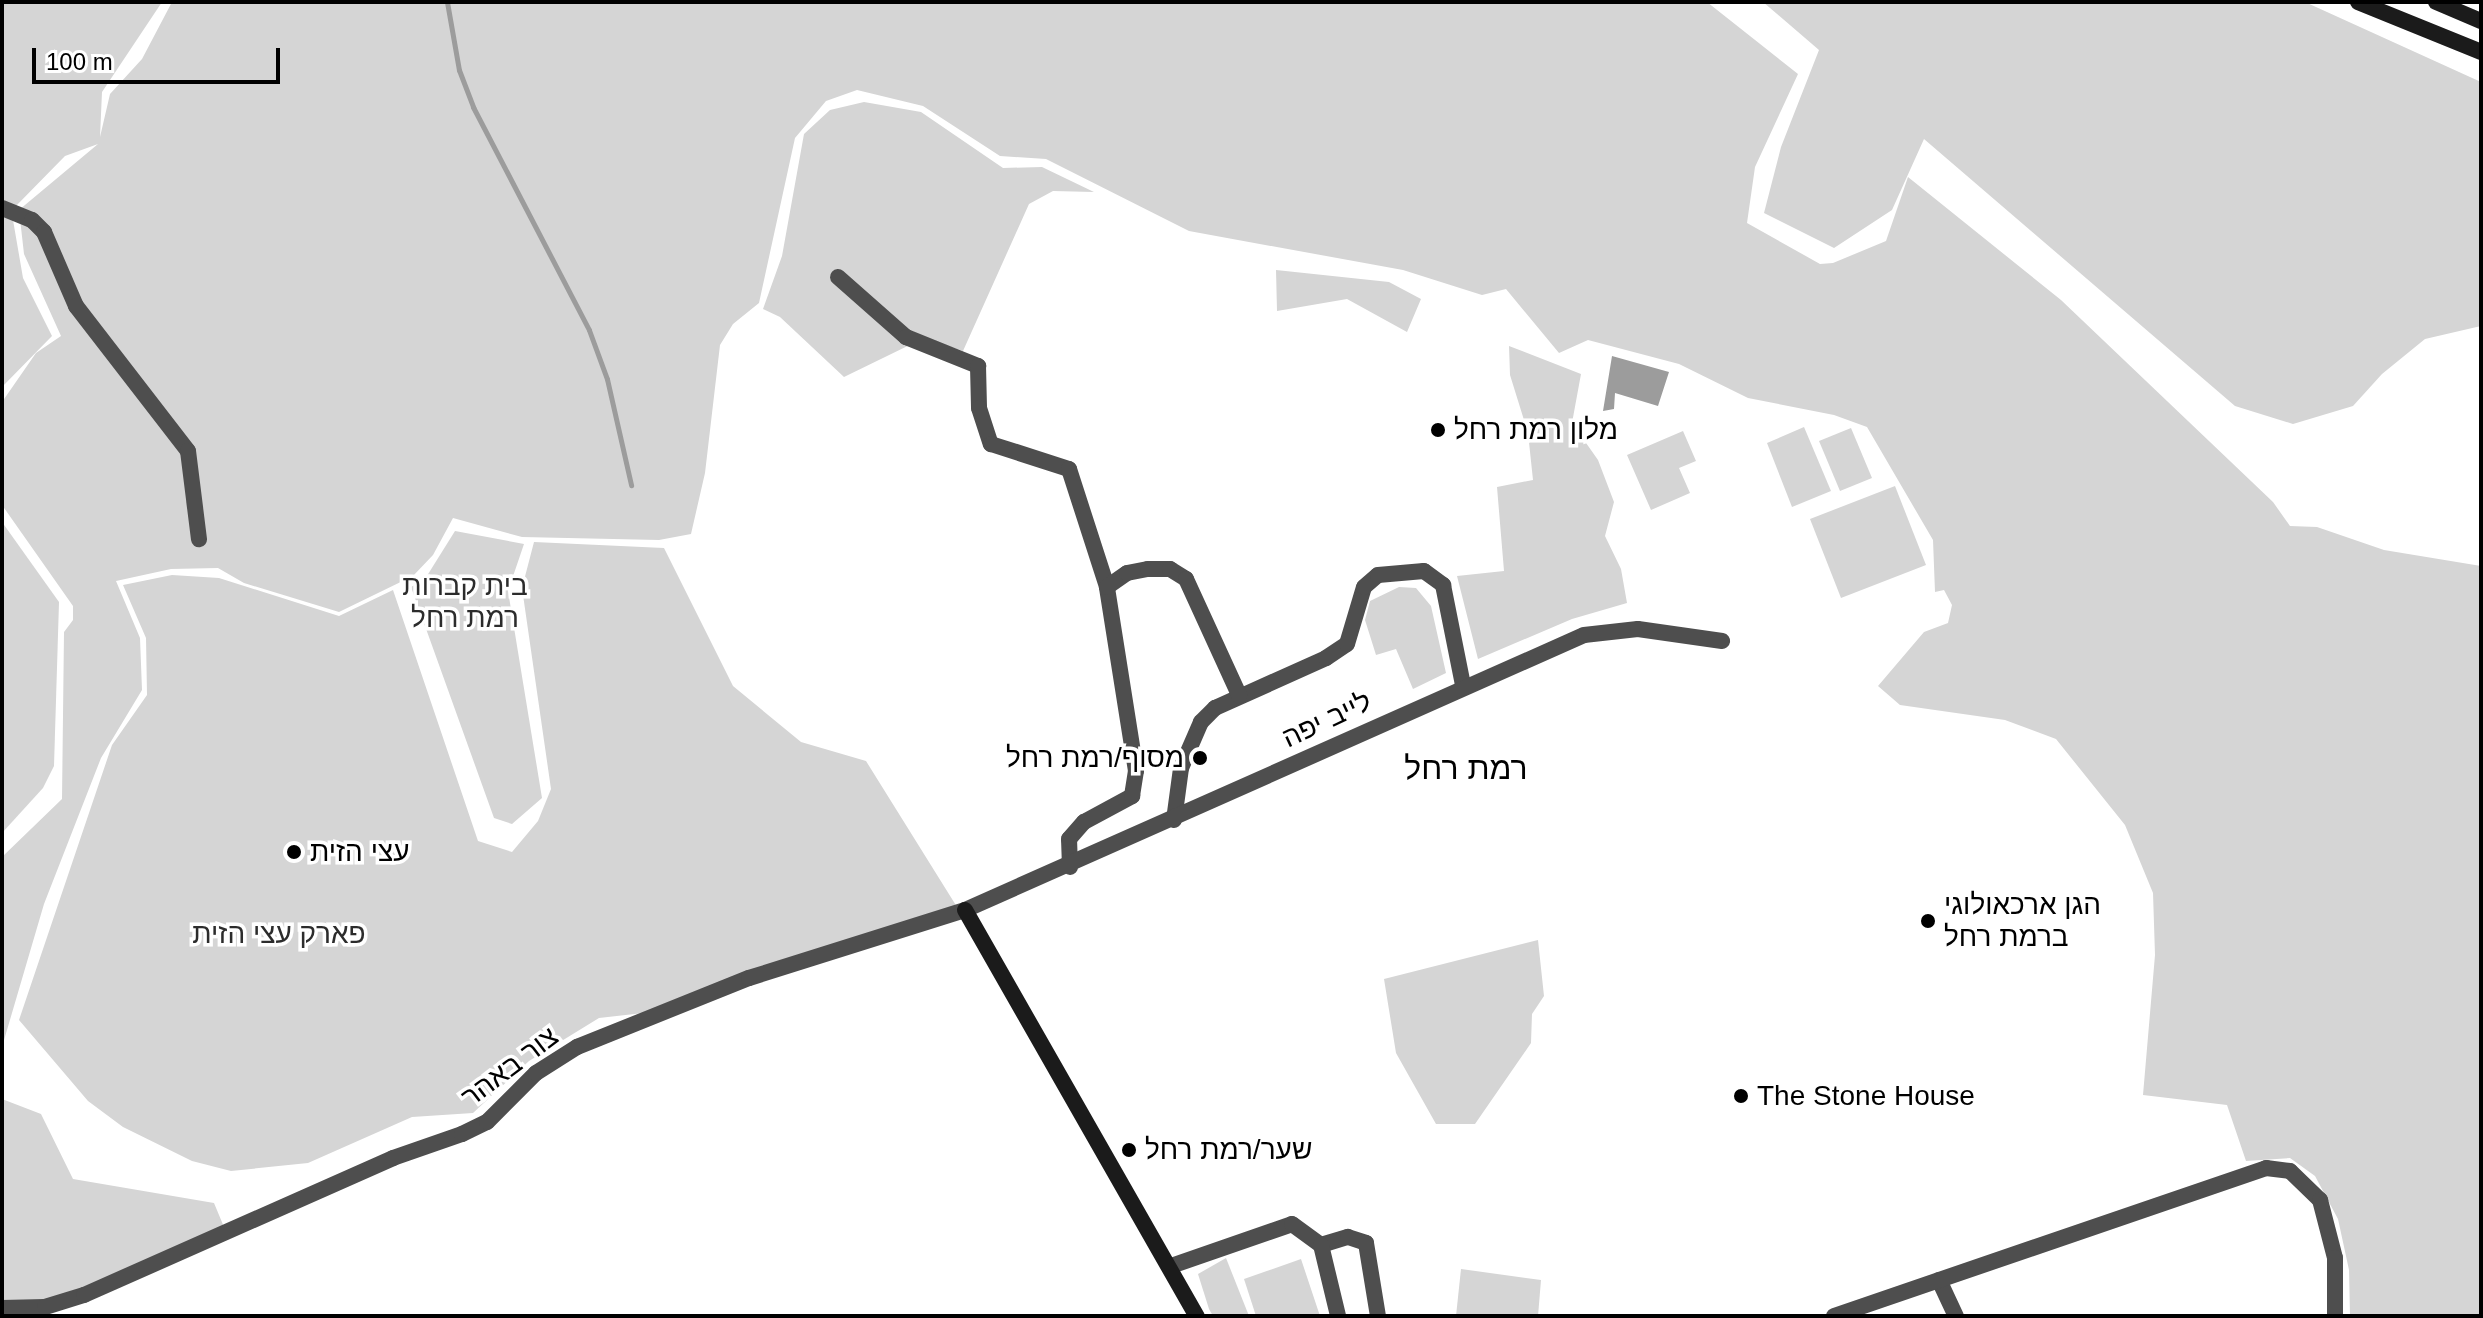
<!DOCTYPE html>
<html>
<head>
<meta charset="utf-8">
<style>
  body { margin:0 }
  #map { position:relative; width:2483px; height:1318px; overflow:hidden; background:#fff; font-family:Helvetica,"Noto Sans Hebrew",sans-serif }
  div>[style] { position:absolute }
  .green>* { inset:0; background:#d5d5d5 }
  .water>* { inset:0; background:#9c9c9c }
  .stream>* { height:5px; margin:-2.5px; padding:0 2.5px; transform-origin:2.5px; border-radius:2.5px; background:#9c9c9c }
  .minor>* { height:16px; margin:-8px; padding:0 8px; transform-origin:8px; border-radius:8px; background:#4e4e4e }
  .tertiary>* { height:16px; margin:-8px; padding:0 8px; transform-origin:8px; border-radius:8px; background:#4e4e4e }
  .secondary>* { height:16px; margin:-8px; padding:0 8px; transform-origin:8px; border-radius:8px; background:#1b1b1b }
  .dots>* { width:22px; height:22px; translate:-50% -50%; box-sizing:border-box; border:4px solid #fff; border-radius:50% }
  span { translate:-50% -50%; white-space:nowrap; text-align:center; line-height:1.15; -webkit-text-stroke:7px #fff; paint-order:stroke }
  .poi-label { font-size:28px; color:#000 }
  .left { translate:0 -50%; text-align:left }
  .right { translate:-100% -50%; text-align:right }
  .park-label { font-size:28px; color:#2c2c2c }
  .street-label { font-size:28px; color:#000 }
  .quarter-label { font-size:32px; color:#000 }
  .frame { position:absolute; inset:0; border:4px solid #000; pointer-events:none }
  .scale { position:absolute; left:32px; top:48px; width:248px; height:36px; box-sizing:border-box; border:4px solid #000; border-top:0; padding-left:10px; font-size:24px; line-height:28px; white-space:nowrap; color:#000; -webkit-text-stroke:6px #fff; paint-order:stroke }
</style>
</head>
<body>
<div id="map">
  <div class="green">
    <div style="clip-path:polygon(2px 2px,162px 2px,102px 92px,100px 137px,110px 94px,142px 59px,172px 2px,1707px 2px,1798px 74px,1755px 167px,1747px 223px,1820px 264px,1833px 263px,1886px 241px,1908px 177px,2061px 300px,2273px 502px,2290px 526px,2317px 527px,2384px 550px,2481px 566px,2481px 1316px,2350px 1316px,2349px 1270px,2338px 1219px,2315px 1176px,2290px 1158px,2246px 1161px,2227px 1105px,2143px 1095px,2155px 955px,2153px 893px,2125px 825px,2056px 739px,2005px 720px,1900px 705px,1878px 686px,1924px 632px,1948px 623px,1952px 605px,1944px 590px,1935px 592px,1933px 540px,1867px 427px,1834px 415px,1748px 398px,1679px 364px,1588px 340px,1559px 353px,1506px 289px,1482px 295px,1403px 270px,1189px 231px,1046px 159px,1000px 156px,923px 106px,857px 90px,826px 101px,795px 138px,759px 303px,733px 324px,720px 345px,705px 473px,691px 534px,659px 540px,522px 537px,453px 518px,433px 555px,413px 576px,339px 612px,244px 583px,218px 568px,171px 569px,116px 581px,140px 638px,142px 690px,101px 758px,44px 904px,2px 1047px,2px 857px,62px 799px,64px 632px,73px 620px,73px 606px,2px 505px,2px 402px,36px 353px,61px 336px,24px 254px,19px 210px,98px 144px,65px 156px,15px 207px,2px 200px)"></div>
    <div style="clip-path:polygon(1763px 2px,2305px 2px,2481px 82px,2481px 326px,2425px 339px,2382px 374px,2353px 406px,2293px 424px,2235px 406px,1924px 139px,1892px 210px,1834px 248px,1764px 213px,1781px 147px,1819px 50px)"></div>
    <div style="clip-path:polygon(864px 102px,921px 112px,1003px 168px,1042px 167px,1094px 192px,1053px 191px,1029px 204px,963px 351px,924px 338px,844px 377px,780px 317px,763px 309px,782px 256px,804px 134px,830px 110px)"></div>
    <div style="clip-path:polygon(2px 216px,13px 220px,23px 278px,52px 336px,2px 387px)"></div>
    <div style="clip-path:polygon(1276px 270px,1389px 282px,1421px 299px,1407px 332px,1347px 299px,1277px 311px)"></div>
    <div style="clip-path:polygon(1509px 346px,1581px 374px,1572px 423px,1598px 460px,1614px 502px,1605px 536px,1621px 569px,1627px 603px,1572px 619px,1478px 659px,1457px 576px,1504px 571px,1497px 487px,1533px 480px,1528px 433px,1510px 375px)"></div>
    <div style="clip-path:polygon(1804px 427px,1831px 491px,1792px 507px,1767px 443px)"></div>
    <div style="clip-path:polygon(1851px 428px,1872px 478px,1840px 491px,1819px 441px)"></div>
    <div style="clip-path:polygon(1683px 431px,1696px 461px,1679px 468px,1690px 493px,1651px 510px,1627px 455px)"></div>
    <div style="clip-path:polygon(1895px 486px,1926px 565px,1841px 598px,1810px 519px)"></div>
    <div style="clip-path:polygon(2px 522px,59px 602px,54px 766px,43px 788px,2px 833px)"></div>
    <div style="clip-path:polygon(455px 531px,524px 544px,508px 591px,542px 798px,512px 824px,494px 818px,411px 587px,425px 579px)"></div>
    <div style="clip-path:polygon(534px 542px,664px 548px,733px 686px,801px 742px,866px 761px,957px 907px,661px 1011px,599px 1018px,529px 1061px,473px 1113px,412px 1117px,308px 1163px,231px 1171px,192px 1161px,123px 1127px,88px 1101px,19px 1020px,112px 745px,147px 695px,146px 638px,123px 585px,172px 575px,219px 578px,339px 616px,393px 590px,478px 841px,512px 852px,538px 821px,551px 789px,522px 588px)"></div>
    <div style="clip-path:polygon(1399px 587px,1416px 588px,1431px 606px,1446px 673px,1413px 689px,1396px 649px,1376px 655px,1365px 620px,1370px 601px)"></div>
    <div style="clip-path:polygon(1538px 940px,1544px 996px,1532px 1014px,1531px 1043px,1475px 1124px,1436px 1124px,1396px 1053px,1384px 979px)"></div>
    <div style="clip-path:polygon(2px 1099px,41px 1114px,73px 1179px,214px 1203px,229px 1239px,59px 1309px,2px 1316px)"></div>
    <div style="clip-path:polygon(1226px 1258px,1249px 1316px,1213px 1316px,1209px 1309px,1198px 1274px)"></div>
    <div style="clip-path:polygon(1301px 1259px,1320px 1316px,1256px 1316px,1244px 1279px)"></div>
    <div style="clip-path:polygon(1461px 1269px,1541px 1280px,1538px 1316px,1456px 1316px)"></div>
  </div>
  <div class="water">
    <div style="clip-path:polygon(1612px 356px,1669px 372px,1658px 406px,1615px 393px,1614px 409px,1603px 411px)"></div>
  </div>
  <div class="stream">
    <div style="left:447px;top:2px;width:69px;rotate:80deg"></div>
    <div style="left:459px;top:70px;width:40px;rotate:69deg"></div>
    <div style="left:473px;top:107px;width:251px;rotate:62.5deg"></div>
    <div style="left:589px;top:330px;width:52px;rotate:69.8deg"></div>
    <div style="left:607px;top:379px;width:109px;rotate:77.2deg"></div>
  </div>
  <div class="minor">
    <div style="left:2px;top:208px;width:32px;rotate:22deg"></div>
    <div style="left:32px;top:220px;width:17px;rotate:45deg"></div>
    <div style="left:44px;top:232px;width:81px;rotate:66.6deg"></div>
    <div style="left:76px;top:306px;width:183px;rotate:52.3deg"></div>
    <div style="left:188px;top:451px;width:89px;rotate:82.9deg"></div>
    <div style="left:838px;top:277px;width:91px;rotate:41.4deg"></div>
    <div style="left:906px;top:337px;width:78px;rotate:21.9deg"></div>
    <div style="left:978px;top:366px;width:42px;rotate:88.6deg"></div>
    <div style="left:979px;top:408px;width:38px;rotate:72deg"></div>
    <div style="left:991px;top:444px;width:82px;rotate:17.8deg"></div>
    <div style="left:1069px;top:469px;width:124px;rotate:72.1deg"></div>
    <div style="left:1174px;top:820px;width:52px;rotate:-82.3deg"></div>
    <div style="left:1181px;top:768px;width:50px;rotate:-66.5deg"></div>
    <div style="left:1201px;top:722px;width:20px;rotate:-45deg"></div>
    <div style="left:1215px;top:708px;width:122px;rotate:-24.2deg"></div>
    <div style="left:1326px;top:658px;width:25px;rotate:-34deg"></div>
    <div style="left:1347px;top:644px;width:59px;rotate:-73.4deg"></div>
    <div style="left:1364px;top:587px;width:18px;rotate:-41deg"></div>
    <div style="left:1378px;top:575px;width:46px;rotate:-5deg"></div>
    <div style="left:1424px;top:571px;width:24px;rotate:36deg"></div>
    <div style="left:1443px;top:585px;width:102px;rotate:78.7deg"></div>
    <div style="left:1070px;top:867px;width:28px;rotate:-92deg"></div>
    <div style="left:1069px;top:839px;width:23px;rotate:-49deg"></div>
    <div style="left:1084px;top:822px;width:55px;rotate:-28.4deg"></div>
    <div style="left:1132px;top:796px;width:25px;rotate:-81deg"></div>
    <div style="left:1136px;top:771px;width:186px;rotate:-99deg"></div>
    <div style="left:1107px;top:587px;width:24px;rotate:-35deg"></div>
    <div style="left:1127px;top:573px;width:21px;rotate:-11deg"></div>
    <div style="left:1148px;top:569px;width:22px"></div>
    <div style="left:1170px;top:569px;width:19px;rotate:32deg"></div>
    <div style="left:1186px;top:579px;width:128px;rotate:65.4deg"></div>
    <div style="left:965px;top:910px;width:677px;rotate:-23.95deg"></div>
    <div style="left:1584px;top:635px;width:54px;rotate:-6.3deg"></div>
    <div style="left:1638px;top:629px;width:85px;rotate:8.1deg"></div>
    <div style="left:1321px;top:1245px;width:28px;rotate:-17deg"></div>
    <div style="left:1348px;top:1237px;width:19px;rotate:18deg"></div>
    <div style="left:1366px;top:1243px;width:74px;rotate:80.7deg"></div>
    <div style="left:1171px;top:1266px;width:128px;rotate:-19.1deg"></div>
    <div style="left:1292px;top:1224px;width:36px;rotate:36deg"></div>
    <div style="left:1321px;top:1245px;width:73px;rotate:76.5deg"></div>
    <div style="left:1939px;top:1280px;width:40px;rotate:65deg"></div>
    <div style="left:1834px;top:1316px;width:457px;rotate:-18.9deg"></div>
    <div style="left:2266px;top:1168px;width:24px;rotate:7deg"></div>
    <div style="left:2290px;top:1171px;width:42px;rotate:44deg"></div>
    <div style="left:2320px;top:1200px;width:60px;rotate:75.5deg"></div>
    <div style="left:2335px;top:1258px;width:58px;rotate:90deg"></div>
  </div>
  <div class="tertiary">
    <div style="left:2px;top:1308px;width:43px;rotate:-1.3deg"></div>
    <div style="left:45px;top:1307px;width:41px;rotate:-17.1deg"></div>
    <div style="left:84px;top:1295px;width:338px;rotate:-23.9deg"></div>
    <div style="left:393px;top:1158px;width:73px;rotate:-19.2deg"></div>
    <div style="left:462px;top:1134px;width:28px;rotate:-26deg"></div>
    <div style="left:487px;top:1122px;width:69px;rotate:-45deg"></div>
    <div style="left:536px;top:1073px;width:49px;rotate:-32.4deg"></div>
    <div style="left:577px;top:1047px;width:185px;rotate:-21.9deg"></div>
    <div style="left:749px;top:978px;width:226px;rotate:-17.5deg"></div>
  </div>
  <div class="secondary">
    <div style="left:2358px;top:2px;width:133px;rotate:22.1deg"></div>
    <div style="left:2436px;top:2px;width:49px;rotate:22.9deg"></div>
    <div style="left:965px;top:910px;width:468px;rotate:60.3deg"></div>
  </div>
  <div class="dots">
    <div style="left:1438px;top:430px;background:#000"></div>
    <div style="left:1200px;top:758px;background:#000"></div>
    <div style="left:294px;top:852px;background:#000"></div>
    <div style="left:1928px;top:921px;background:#000"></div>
    <div style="left:1741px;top:1096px;background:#000"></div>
    <div style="left:1129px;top:1150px;background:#000"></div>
  </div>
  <div class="poi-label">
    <span class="left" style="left:1454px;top:430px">מלון רמת רחל</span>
    <span class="right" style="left:1184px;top:758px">מסוף/רמת רחל</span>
    <span class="left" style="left:310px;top:852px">עצי הזית</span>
    <span class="left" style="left:1944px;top:921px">הגן ארכאולוגי<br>ברמת רחל</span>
    <span class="left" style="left:1757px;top:1096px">The Stone House</span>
    <span class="left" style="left:1145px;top:1150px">שער/רמת רחל</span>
  </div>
  <div class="park-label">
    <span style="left:465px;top:602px">בית קברות<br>רמת רחל</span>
    <span style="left:279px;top:934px">פארק עצי הזית</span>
  </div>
  <div class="street-label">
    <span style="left:1327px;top:720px;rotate:-25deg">לייב יפה</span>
    <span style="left:510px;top:1067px;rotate:-37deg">צור באהר</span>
  </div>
  <div class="quarter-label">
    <span style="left:1466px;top:768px">רמת רחל</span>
  </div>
  <div class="frame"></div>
  <div class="scale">100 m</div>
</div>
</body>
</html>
